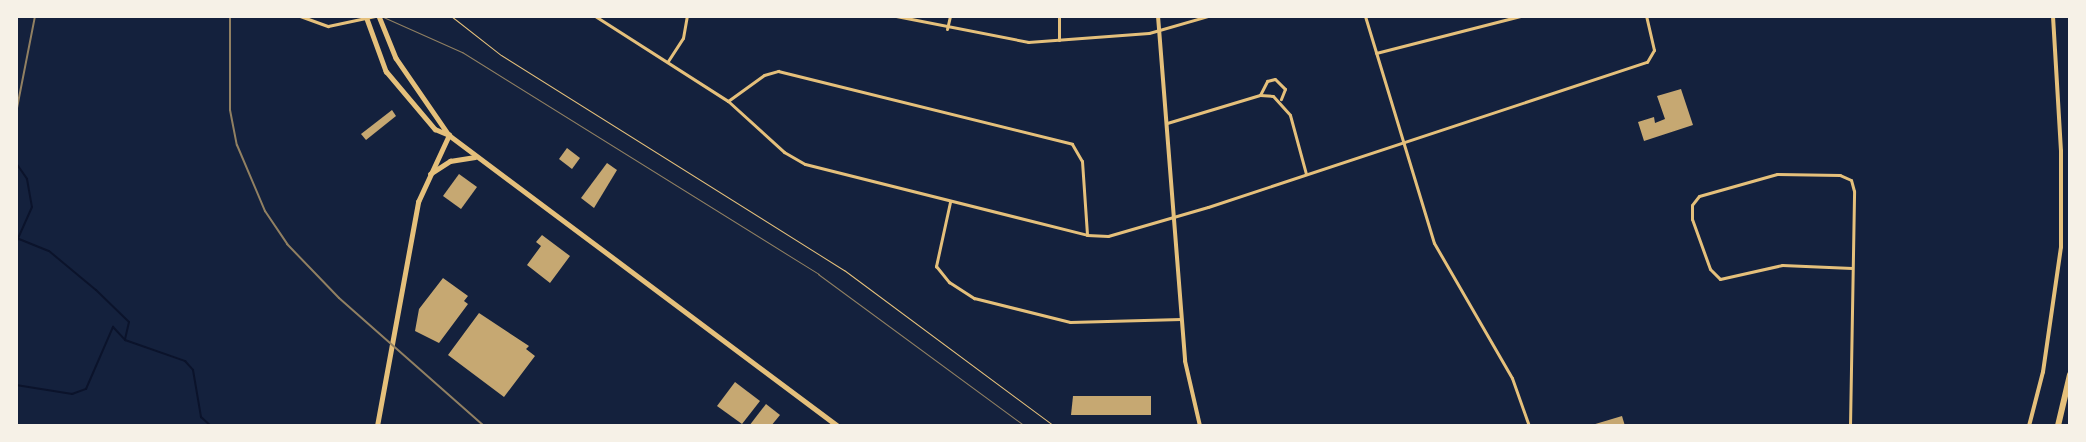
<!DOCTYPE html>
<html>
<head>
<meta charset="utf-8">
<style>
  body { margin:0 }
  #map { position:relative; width:2086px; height:442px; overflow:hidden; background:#14213d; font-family:Inter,sans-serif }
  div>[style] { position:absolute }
  .stream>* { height:2px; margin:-1px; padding:0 1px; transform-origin:1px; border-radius:1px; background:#0b132b }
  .building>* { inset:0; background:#c6a872 }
  .path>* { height:1px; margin:-0.5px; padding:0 0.5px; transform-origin:0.5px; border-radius:0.5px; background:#e5c07b }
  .minor>* { height:3px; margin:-1.5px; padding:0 1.5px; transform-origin:1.5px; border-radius:1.5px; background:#e5c07b }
  .tertiary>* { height:4px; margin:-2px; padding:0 2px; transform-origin:2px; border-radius:2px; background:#e5c07b }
  .secondary>* { height:4.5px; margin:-2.25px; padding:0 2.25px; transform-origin:2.25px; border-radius:2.25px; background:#e5c07b }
  .motorway>* { height:5.5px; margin:-2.75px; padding:0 2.75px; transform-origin:2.75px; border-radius:2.75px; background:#e5c07b }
  .tram>* { height:1px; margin:-0.5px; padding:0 0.5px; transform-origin:0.5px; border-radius:0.5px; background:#918062 }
  .rail>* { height:2px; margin:-1px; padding:0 1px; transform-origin:1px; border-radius:1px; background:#918062 }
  span { translate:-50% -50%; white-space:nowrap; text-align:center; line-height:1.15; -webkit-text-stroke:5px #f6f1e7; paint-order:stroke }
  .frame { position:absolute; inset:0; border:18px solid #f6f1e7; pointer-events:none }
</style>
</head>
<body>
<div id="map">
  <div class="stream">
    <div style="left:16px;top:163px;width:19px;rotate:55deg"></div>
    <div style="left:27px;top:179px;width:28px;rotate:80deg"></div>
    <div style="left:32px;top:207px;width:39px;rotate:114deg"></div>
    <div style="left:19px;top:239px;width:32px;rotate:22deg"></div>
    <div style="left:49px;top:251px;width:61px;rotate:39.7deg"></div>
    <div style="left:96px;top:290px;width:46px;rotate:44.1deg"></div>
    <div style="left:129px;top:322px;width:18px;rotate:103deg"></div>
    <div style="left:16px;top:385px;width:57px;rotate:9.1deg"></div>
    <div style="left:72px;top:394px;width:15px;rotate:-20deg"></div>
    <div style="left:86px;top:389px;width:68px;rotate:-66.5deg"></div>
    <div style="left:113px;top:327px;width:18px;rotate:47deg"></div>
    <div style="left:125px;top:340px;width:64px;rotate:19.3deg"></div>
    <div style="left:185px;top:361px;width:12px;rotate:48deg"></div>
    <div style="left:193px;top:370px;width:48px;rotate:80.3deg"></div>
    <div style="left:201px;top:417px;width:13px;rotate:42deg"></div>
  </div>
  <div class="building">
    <div style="clip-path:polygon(1681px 89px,1693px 125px,1644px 141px,1638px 122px,1654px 117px,1655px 123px,1665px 119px,1657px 96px)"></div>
    <div style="clip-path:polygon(392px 110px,396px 116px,366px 140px,361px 134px)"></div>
    <div style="clip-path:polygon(567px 148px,580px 158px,572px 169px,559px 159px)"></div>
    <div style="clip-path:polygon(607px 163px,617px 170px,594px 208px,581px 198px)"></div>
    <div style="clip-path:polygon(459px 174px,477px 187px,461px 209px,443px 196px)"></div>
    <div style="clip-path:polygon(542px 235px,570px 256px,550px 283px,527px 265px,541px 246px,536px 242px)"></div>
    <div style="clip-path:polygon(443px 278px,468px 296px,464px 301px,468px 304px,439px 343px,415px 331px,419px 309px)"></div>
    <div style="clip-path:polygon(479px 313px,529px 346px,526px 349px,535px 356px,504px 397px,448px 355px)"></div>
    <div style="clip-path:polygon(735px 382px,760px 401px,742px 424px,717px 406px)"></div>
    <div style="clip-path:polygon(1073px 396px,1151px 396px,1151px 415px,1071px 415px)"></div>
    <div style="clip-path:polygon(766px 404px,780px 415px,771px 426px,749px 426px)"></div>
    <div style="clip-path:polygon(1622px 416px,1625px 426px,1592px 426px,1592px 425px)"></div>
  </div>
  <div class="path">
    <div style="left:451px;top:16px;width:63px;rotate:38deg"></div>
    <div style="left:501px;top:55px;width:405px;rotate:32.1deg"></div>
    <div style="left:844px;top:270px;width:262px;rotate:36.6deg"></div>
  </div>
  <div class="minor">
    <div style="left:300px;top:16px;width:30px;rotate:20deg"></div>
    <div style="left:328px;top:26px;width:48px;rotate:-12deg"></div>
    <div style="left:595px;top:16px;width:158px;rotate:32.6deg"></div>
    <div style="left:728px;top:101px;width:76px;rotate:42.3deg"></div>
    <div style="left:784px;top:152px;width:24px;rotate:30deg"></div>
    <div style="left:805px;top:164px;width:291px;rotate:14.1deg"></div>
    <div style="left:1087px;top:235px;width:21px;rotate:3deg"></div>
    <div style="left:1108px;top:236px;width:104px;rotate:-16.2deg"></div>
    <div style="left:1208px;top:207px;width:462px;rotate:-18.3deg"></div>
    <div style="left:1647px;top:62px;width:14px;rotate:-60deg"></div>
    <div style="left:1654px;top:50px;width:35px;rotate:-103deg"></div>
    <div style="left:896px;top:16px;width:135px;rotate:11.1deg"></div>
    <div style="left:1028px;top:42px;width:121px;rotate:-4.3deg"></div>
    <div style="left:1149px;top:33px;width:61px;rotate:-16.1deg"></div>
    <div style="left:1365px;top:16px;width:237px;rotate:73.1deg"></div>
    <div style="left:1434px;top:243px;width:156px;rotate:60deg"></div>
    <div style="left:1512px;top:378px;width:51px;rotate:70.5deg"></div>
    <div style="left:947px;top:29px;width:13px;rotate:-77deg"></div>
    <div style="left:1059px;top:40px;width:24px;rotate:-90deg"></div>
    <div style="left:1376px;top:53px;width:149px;rotate:-14.4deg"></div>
    <div style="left:668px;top:61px;width:27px;rotate:-57deg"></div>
    <div style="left:683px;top:38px;width:22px;rotate:-80deg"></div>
    <div style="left:1260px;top:95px;width:16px;rotate:-63deg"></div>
    <div style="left:1267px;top:81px;width:8px;rotate:-14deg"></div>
    <div style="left:1275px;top:79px;width:14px;rotate:45deg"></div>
    <div style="left:1285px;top:89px;width:11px;rotate:112deg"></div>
    <div style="left:728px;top:101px;width:44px;rotate:-35.8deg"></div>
    <div style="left:764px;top:75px;width:15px;rotate:-16deg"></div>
    <div style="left:778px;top:71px;width:303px;rotate:13.9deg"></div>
    <div style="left:1072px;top:144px;width:20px;rotate:60deg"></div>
    <div style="left:1082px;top:161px;width:74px;rotate:86.1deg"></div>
    <div style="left:1167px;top:123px;width:97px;rotate:-16.8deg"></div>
    <div style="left:1260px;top:95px;width:13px;rotate:4deg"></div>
    <div style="left:1273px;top:96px;width:25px;rotate:48deg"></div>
    <div style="left:1290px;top:115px;width:61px;rotate:74.8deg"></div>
    <div style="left:950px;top:202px;width:66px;rotate:102.3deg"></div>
    <div style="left:936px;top:266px;width:21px;rotate:51deg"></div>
    <div style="left:949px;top:282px;width:30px;rotate:33deg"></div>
    <div style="left:974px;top:298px;width:99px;rotate:14deg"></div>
    <div style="left:1070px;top:322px;width:111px;rotate:-1.5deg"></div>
    <div style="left:1850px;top:426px;width:235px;rotate:-89deg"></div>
    <div style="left:1854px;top:191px;width:11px;rotate:-105deg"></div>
    <div style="left:1851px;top:180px;width:12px;rotate:-156deg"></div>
    <div style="left:1840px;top:175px;width:63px;rotate:-179.1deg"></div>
    <div style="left:1777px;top:174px;width:81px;rotate:164.2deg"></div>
    <div style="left:1699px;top:196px;width:11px;rotate:128deg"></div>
    <div style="left:1692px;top:205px;width:14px;rotate:90deg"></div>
    <div style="left:1692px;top:219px;width:53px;rotate:70.2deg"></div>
    <div style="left:1710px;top:269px;width:14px;rotate:45deg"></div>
    <div style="left:1720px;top:279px;width:64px;rotate:-12.7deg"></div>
    <div style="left:1782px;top:265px;width:70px;rotate:2.5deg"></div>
  </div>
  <div class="tertiary">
    <div style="left:1158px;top:16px;width:346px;rotate:85.5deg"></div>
    <div style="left:1185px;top:361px;width:67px;rotate:77deg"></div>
    <div style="left:2029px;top:426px;width:56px;rotate:-75.5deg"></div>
    <div style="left:2043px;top:372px;width:126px;rotate:-81.8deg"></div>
    <div style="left:2061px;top:247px;width:96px;rotate:-90deg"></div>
    <div style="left:2061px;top:151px;width:135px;rotate:-93.4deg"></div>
  </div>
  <div class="secondary">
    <div style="left:366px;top:16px;width:59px;rotate:70deg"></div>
    <div style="left:386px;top:71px;width:76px;rotate:49.8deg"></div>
    <div style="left:435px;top:129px;width:15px;rotate:23deg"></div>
    <div style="left:449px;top:135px;width:486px;rotate:36.8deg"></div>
    <div style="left:379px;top:16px;width:45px;rotate:68deg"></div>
    <div style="left:396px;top:58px;width:93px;rotate:55.5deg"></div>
    <div style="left:430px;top:174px;width:24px;rotate:-33deg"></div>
    <div style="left:450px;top:161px;width:25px;rotate:-9deg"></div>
    <div style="left:377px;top:426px;width:228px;rotate:-79.6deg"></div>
    <div style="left:418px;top:202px;width:74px;rotate:-65.2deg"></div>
  </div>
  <div class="motorway">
    <div style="left:2058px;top:426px;width:52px;rotate:-76.8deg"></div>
  </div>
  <div class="tram">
    <div style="left:381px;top:16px;width:89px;rotate:24deg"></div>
    <div style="left:462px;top:52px;width:420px;rotate:31.9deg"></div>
    <div style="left:818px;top:274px;width:257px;rotate:36.3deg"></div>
  </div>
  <div class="rail">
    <div style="left:230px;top:16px;width:94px;rotate:90deg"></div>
    <div style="left:230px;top:110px;width:36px;rotate:79deg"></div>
    <div style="left:237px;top:145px;width:72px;rotate:67deg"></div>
    <div style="left:265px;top:211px;width:40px;rotate:56deg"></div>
    <div style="left:287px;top:244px;width:75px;rotate:46.1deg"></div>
    <div style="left:339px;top:298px;width:193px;rotate:41.4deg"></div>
    <div style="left:16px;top:113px;width:99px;rotate:-78.9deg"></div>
  </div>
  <div class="frame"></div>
</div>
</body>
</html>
